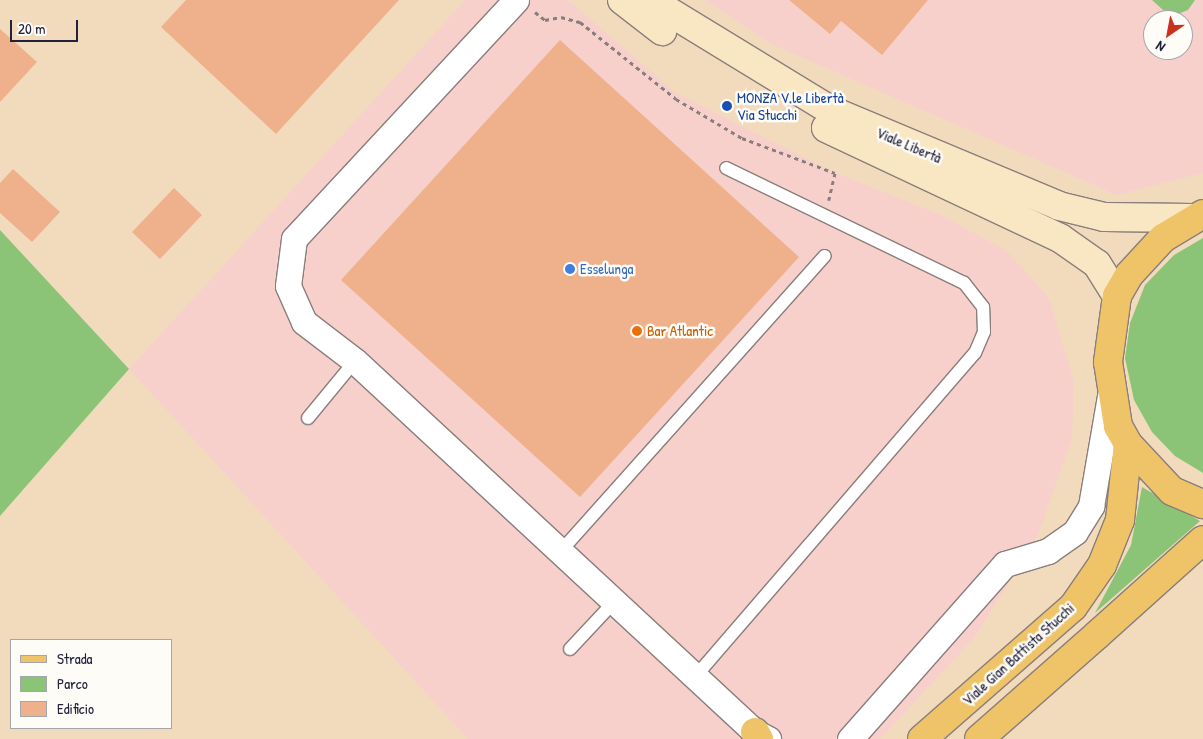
<!DOCTYPE html>
<html>
<head>
<meta charset="utf-8">
<style>
  body { margin:0 }
  #map { position:relative; width:1203px; height:739px; overflow:hidden; background:#f2dbbc; font-family:"Patrick Hand",sans-serif }
  div>[style] { position:absolute }
  .built>* { inset:0; background:#f7d0cc }
  .green>* { inset:0; background:#8cc477 }
  .building>* { inset:0; background:#efb08c }
  .path>* { height:3px; margin-top:-1.5px; transform-origin:0; background:repeating-linear-gradient(90deg,#8a7e7c 0 4px,transparent 0 8px) }
  .roads { filter:drop-shadow(1px 0 #8a7e7c) drop-shadow(-1px 0 #8a7e7c) drop-shadow(0 1px #8a7e7c) drop-shadow(0 -1px #8a7e7c) }
  .service>* { height:12px; margin:-6px; padding:0 6px; transform-origin:6px; border-radius:6px; background:#fff }
  .minor>* { height:25px; margin:-12.5px; padding:0 12.5px; transform-origin:12.5px; border-radius:12.5px; background:#fff }
  .secondary>* { height:28px; margin:-14px; padding:0 14px; transform-origin:14px; border-radius:14px; background:#f9e7c3 }
  .primary>* { height:28px; margin:-14px; padding:0 14px; transform-origin:14px; border-radius:14px; background:#efc469 }
  .trunk>* { height:28px; margin:-14px; padding:0 14px; transform-origin:14px; border-radius:14px; background:#efc469 }
  .dots>* { width:14px; height:14px; translate:-50% -50%; box-sizing:border-box; border:2px solid #fdfcf7; border-radius:50% }
  span { translate:-50% -50%; white-space:nowrap; text-align:center; line-height:1.15; -webkit-text-stroke:5px #fdfcf7; paint-order:stroke }
  .transit-label { font-size:15px; color:#164399 }
  .left { translate:0 -50%; text-align:left }
  .street-label { font-size:15px; color:#22223b }
  .shop-label { font-size:15px; color:#366cbe }
  .food-label { font-size:15px; color:#c56008 }
  .legend { position:absolute; left:10px; top:639px; width:162px; height:90px; box-sizing:border-box; background:#fdfcf7; border:1px solid #a5a5ac; margin:0; padding:6px 9px; list-style:none; font-size:15px; color:#22223b }
  .legend li { display:flex; align-items:center; gap:10px; height:25px }
  .legend b { width:25px; border:1px solid #a5a5ac }
  .north { position:absolute; left:1143px; top:10px; width:50px; height:50px; box-sizing:border-box; background:#fdfcf7; border:1px solid #a5a5ac; border-radius:50%; rotate:213deg; font-size:14px; font-weight:700; line-height:20px; text-align:center; color:#22223b }
  .north::after { content:''; display:block; margin:auto; width:18px; height:22px; background:#c8321e; clip-path:polygon(50% 0,100% 100%,50% 72%,0 100%) }
  .scale { position:absolute; left:10px; top:20px; width:68px; height:22px; box-sizing:border-box; border:2px solid #22223b; border-top:0; padding-left:6px; font-size:15px; line-height:18px; white-space:nowrap; color:#22223b; -webkit-text-stroke:4px #fdfcf7; paint-order:stroke }
</style>
</head>
<body>
<div id="map">
  <div class="built">
    <div style="clip-path:polygon(465px 0,568px 0,676px 93px,831px 171px,943px 216px,1007px 251px,1049px 298px,1074px 382px,1072px 439px,1038px 535px,975px 637px,880px 739px,468px 739px,129px 369px)"></div>
    <div style="clip-path:polygon(evenodd,705px 0,1203px 0,1203px 173px,1117px 195px,771px 44px,705px 0,1153px 20px,1183px 20px,1183px 50px,1153px 50px,1153px 20px)"></div>
  </div>
  <div class="green">
    <div style="clip-path:polygon(1152px 0,1195px 0,1188px 10px,1178px 14px,1163px 10px)"></div>
    <div style="clip-path:polygon(0 230px,129px 369px,0 516px)"></div>
    <div style="clip-path:polygon(1203px 238px,1203px 473px,1175px 456px,1152px 432px,1134px 400px,1125px 358px,1130px 323px,1145px 285px,1174px 255px)"></div>
    <div style="clip-path:polygon(1142px 487px,1200px 521px,1095px 613px,1131px 545px)"></div>
  </div>
  <div class="building">
    <div style="clip-path:polygon(186px 0,399px 0,276px 134px,161px 27px)"></div>
    <div style="clip-path:polygon(789px 0,928px 0,882px 55px,841px 21px,830px 34px)"></div>
    <div style="clip-path:polygon(0 29px,37px 62px,0 102px)"></div>
    <div style="clip-path:polygon(560px 40px,799px 257px,580px 497px,341px 280px)"></div>
    <div style="clip-path:polygon(13px 169px,60px 212px,32px 242px,0 213px,0 183px)"></div>
    <div style="clip-path:polygon(174px 188px,202px 215px,160px 259px,132px 232px)"></div>
  </div>
  <div class="path">
    <div style="left:535px;top:12px;width:13px;rotate:39deg"></div>
    <div style="left:545px;top:20px;width:16px;rotate:-11deg"></div>
    <div style="left:561px;top:17px;width:20px;rotate:15deg"></div>
    <div style="left:580px;top:22px;width:123px;rotate:38.7deg"></div>
    <div style="left:676px;top:99px;width:77px;rotate:30.6deg"></div>
    <div style="left:742px;top:138px;width:99px;rotate:20.6deg"></div>
    <div style="left:835px;top:173px;width:28px;rotate:103deg"></div>
  </div>
  <div class="roads">
    <div class="service">
      <div style="left:308px;top:418px;width:74px;rotate:-50.5deg"></div>
      <div style="left:560px;top:552px;width:397px;rotate:-48.2deg"></div>
      <div style="left:570px;top:649px;width:64px;rotate:-46.9deg"></div>
      <div style="left:695px;top:677px;width:428px;rotate:-49.2deg"></div>
      <div style="left:975px;top:353px;width:23px;rotate:-67deg"></div>
      <div style="left:984px;top:332px;width:25px;rotate:-92deg"></div>
      <div style="left:983px;top:307px;width:31px;rotate:-128deg"></div>
      <div style="left:964px;top:283px;width:264px;rotate:-154.2deg"></div>
    </div>
    <div class="minor">
      <div style="left:516px;top:0;width:326px;rotate:132.9deg"></div>
      <div style="left:294px;top:239px;width:47px;rotate:97.3deg"></div>
      <div style="left:288px;top:286px;width:39px;rotate:66deg"></div>
      <div style="left:304px;top:322px;width:64px;rotate:37.4deg"></div>
      <div style="left:355px;top:361px;width:546px;rotate:42.85deg"></div>
      <div style="left:755px;top:732px;width:15px;rotate:28deg"></div>
      <div style="left:850px;top:739px;width:234px;rotate:-48.5deg"></div>
      <div style="left:1005px;top:564px;width:45px;rotate:-16.8deg"></div>
      <div style="left:1048px;top:551px;width:33px;rotate:-35deg"></div>
      <div style="left:1075px;top:532px;width:31px;rotate:-58deg"></div>
      <div style="left:1091px;top:506px;width:112px;rotate:-80.2deg"></div>
    </div>
    <div class="secondary">
      <div style="left:622px;top:0;width:51px;rotate:37.8deg"></div>
      <div style="left:650px;top:0;width:211px;rotate:31.4deg"></div>
      <div style="left:830px;top:110px;width:248px;rotate:22.7deg"></div>
      <div style="left:1059px;top:206px;width:46px;rotate:13.7deg"></div>
      <div style="left:1104px;top:217px;width:88px;rotate:0.7deg"></div>
      <div style="left:826px;top:128px;width:259px;rotate:25.2deg"></div>
      <div style="left:1060px;top:238px;width:45px;rotate:35.1deg"></div>
      <div style="left:1097px;top:264px;width:38px;rotate:58deg"></div>
    </div>
    <div class="primary">
      <div style="left:1203px;top:214px;width:47px;rotate:149deg"></div>
      <div style="left:1163px;top:238px;width:50px;rotate:132.6deg"></div>
      <div style="left:1129px;top:275px;width:24px;rotate:120deg"></div>
      <div style="left:1117px;top:296px;width:67px;rotate:97.8deg"></div>
      <div style="left:1108px;top:362px;width:65px;rotate:81.1deg"></div>
      <div style="left:1118px;top:426px;width:21px;rotate:61deg"></div>
      <div style="left:1128px;top:444px;width:64px;rotate:46.9deg"></div>
      <div style="left:1172px;top:491px;width:34px;rotate:23deg"></div>
      <div style="left:1073px;top:607px;width:51px;rotate:-55.4deg"></div>
      <div style="left:1102px;top:565px;width:48px;rotate:-68.2deg"></div>
      <div style="left:1120px;top:520px;width:76px;rotate:-84deg"></div>
      <div style="left:1097px;top:635px;width:142px;rotate:-41.9deg"></div>
    </div>
    <div class="trunk">
      <div style="left:755px;top:732px;width:8px;rotate:60deg"></div>
      <div style="left:922px;top:739px;width:201px;rotate:-41.2deg"></div>
      <div style="left:979px;top:739px;width:157px;rotate:-41.4deg"></div>
    </div>
  </div>
  <div class="dots">
    <div style="left:727px;top:106px;background:#1a4fb4"></div>
    <div style="left:570px;top:269px;background:#3f7fe0"></div>
    <div style="left:637px;top:331px;background:#e8710a"></div>
  </div>
  <div class="transit-label">
    <span class="left" style="left:737px;top:106px">MONZA V.le Libertà<br>Via Stucchi</span>
  </div>
  <div class="street-label">
    <span style="left:909px;top:145px;rotate:23deg">Viale Libertà</span>
    <span style="left:1018px;top:654px;rotate:-42deg">Viale Gian Battista Stucchi</span>
  </div>
  <div class="shop-label">
    <span class="left" style="left:580px;top:269px">Esselunga</span>
  </div>
  <div class="food-label">
    <span class="left" style="left:647px;top:331px">Bar Atlantic</span>
  </div>
  <ul class="legend">
  <li><b style="height:6px;background:#efc469"></b>Strada</li>
  <li><b style="height:14px;background:#8cc477"></b>Parco</li>
  <li><b style="height:14px;background:#efb08c"></b>Edificio</li>
  </ul>
  <div class="north">N</div>
  <div class="scale">20 m</div>
</div>
</body>
</html>
